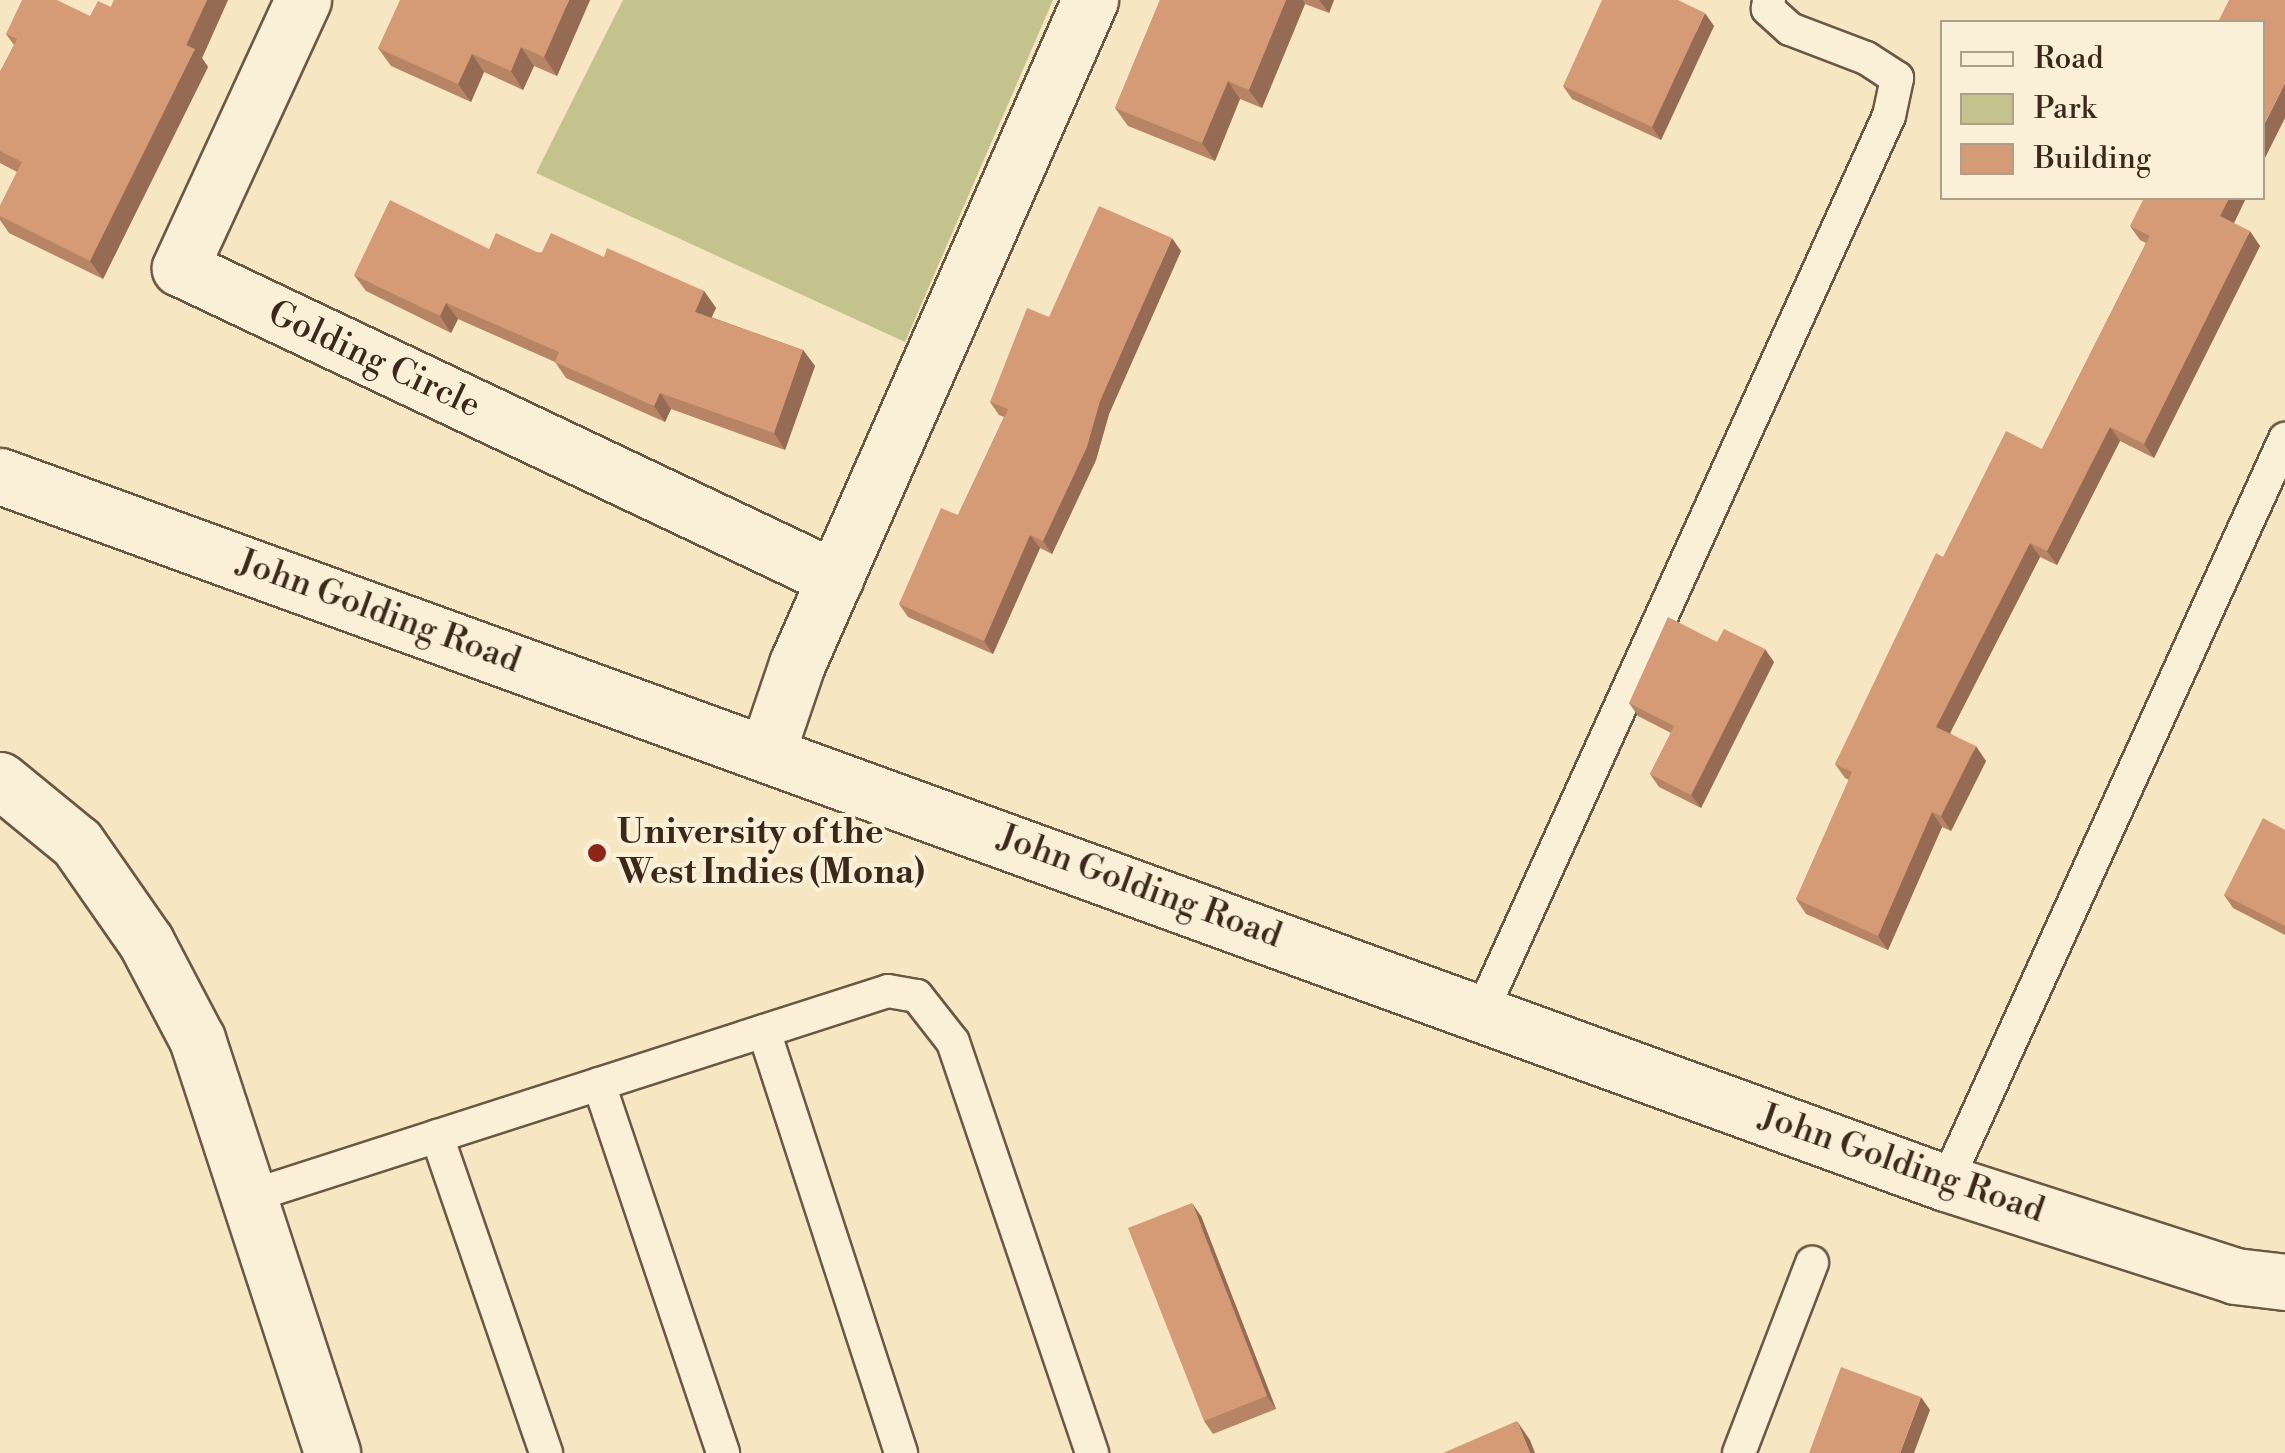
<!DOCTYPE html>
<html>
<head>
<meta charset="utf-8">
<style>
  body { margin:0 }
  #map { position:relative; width:2285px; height:1453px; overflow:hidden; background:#f7e6c2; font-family:"Libre Bodoni",serif }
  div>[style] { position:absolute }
  .green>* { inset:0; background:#c4c38e }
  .roads { filter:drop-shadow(2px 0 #6b5844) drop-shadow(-2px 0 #6b5844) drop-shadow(0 2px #6b5844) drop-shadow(0 -2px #6b5844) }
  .service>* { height:32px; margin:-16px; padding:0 16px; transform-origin:16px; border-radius:16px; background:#faefd7 }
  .minor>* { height:55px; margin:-27.5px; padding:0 27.5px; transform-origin:27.5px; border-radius:27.5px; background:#faefd7 }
  .tertiary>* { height:55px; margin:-27.5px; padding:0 27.5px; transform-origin:27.5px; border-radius:27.5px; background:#faefd7 }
  .wall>* { inset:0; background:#b78565 }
  .shaded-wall>* { inset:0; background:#956c53 }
  .building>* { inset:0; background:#d59b76 }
  .dots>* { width:28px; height:28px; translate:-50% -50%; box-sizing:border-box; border:5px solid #faefd7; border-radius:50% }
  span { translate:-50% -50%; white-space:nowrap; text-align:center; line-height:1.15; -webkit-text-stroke:8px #faefd7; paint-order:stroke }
  .street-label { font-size:35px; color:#3c281a }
  .poi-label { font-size:35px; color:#3c281a; font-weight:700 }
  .left { translate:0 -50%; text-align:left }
  .legend { position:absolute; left:1940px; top:20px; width:325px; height:180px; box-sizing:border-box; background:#faefd7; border:2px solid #ae9f8b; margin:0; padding:12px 18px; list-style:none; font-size:30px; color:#3c281a }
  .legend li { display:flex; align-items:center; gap:20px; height:50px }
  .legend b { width:50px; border:2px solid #ae9f8b }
</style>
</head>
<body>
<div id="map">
  <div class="green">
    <div style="clip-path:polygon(623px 0,1053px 0,905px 342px,536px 173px)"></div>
  </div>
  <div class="roads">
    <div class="service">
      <div style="left:1482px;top:1011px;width:983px;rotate:-65.55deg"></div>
      <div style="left:1889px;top:116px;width:39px;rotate:-78deg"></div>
      <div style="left:1897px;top:78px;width:37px;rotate:-147deg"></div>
      <div style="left:1866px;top:58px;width:81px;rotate:-159.1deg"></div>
      <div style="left:1790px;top:29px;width:30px;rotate:-138deg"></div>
      <div style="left:1768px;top:9px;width:9px;rotate:-84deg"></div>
      <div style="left:764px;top:1031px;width:444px;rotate:72deg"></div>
      <div style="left:599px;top:1084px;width:389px;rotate:71.4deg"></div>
      <div style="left:437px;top:1136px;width:335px;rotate:71deg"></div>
      <div style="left:1946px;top:1183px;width:818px;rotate:-65.5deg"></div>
      <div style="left:248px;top:1197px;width:672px;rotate:-17.84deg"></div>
      <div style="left:888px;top:991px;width:29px;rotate:10deg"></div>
      <div style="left:917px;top:996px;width:58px;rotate:52deg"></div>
      <div style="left:953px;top:1042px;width:434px;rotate:71.3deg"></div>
      <div style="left:1739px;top:1453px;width:204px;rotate:-69deg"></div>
    </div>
    <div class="minor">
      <div style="left:303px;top:0;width:295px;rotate:114.7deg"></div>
      <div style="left:180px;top:268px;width:725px;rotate:25.33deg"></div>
      <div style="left:767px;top:752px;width:93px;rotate:-71.2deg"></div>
      <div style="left:797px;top:664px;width:726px;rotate:-66.19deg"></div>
      <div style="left:0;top:780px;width:99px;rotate:39.3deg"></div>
      <div style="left:77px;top:843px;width:121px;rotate:55.1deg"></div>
      <div style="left:146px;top:942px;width:110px;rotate:62.3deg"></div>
      <div style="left:197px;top:1039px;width:435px;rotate:71.9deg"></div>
    </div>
    <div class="tertiary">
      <div style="left:0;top:476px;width:2070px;rotate:19.97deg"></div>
      <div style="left:1946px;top:1183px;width:304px;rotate:17.8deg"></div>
      <div style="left:2235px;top:1276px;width:50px;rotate:6.8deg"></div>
    </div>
  </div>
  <div class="wall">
    <div style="clip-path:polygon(114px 0,228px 0,202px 58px,208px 67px,103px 279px,9px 233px,0 220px,0 206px,17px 172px,0 163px,0 72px,14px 45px,6px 34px,90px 16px,111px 7px)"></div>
    <div style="clip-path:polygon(590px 0,557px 76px,534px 66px,523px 90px,484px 72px,471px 102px,391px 66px,378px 48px)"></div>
    <div style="clip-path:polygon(1160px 0,1334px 0,1329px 13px,1305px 4px,1262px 108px,1240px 99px,1215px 161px,1128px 126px,1115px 108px)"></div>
    <div style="clip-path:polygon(1714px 26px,1661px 140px,1572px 99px,1563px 86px)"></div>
    <div style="clip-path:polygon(2246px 198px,2234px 223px,2260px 246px,2154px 458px,2120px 441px,2057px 565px,2040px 557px,1950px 733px,1986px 761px,1951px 831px,1942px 827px,1888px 950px,1806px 914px,1796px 899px,1849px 780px,1845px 778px,1835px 764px,1943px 557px,2042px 449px,2146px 243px,2140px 240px,2130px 226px)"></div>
    <div style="clip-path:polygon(489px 249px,604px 257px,704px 291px,716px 308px,711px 317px,803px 350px,815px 366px,785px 450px,671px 409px,665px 422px,566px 378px,555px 362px,458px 319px,451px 333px,366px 291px,354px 275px)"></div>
    <div style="clip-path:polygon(1181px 251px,1109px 414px,1096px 460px,1052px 554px,1040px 548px,993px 654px,908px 617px,899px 604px,958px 515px,1004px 417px,999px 415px,990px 402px)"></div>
    <div style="clip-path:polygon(1717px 642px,1774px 662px,1701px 808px,1659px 787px,1650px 774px,1671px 733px,1638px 716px,1629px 703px)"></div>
    <div style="clip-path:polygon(2285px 830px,2285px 935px,2233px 908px,2224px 895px)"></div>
    <div style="clip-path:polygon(1201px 1216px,1276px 1409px,1213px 1434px,1204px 1421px)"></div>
  </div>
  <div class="shaded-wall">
    <div style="clip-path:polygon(207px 0,228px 0,202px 58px,208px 67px,103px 279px,90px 261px)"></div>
    <div style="clip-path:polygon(569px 0,590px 0,557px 76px,544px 57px)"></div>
    <div style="clip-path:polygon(1286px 0,1303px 0,1305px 4px,1262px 108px,1249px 90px)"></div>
    <div style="clip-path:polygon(1319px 0,1334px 0,1329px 13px)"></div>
    <div style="clip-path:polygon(1705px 13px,1714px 26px,1661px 140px,1652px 127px)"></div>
    <div style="clip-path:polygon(521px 47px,534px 66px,523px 90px,511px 71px)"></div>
    <div style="clip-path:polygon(472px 54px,484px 72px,471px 102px,458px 84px)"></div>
    <div style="clip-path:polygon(1228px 81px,1240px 99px,1215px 161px,1202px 143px)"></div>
    <div style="clip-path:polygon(2285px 83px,2285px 118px,2262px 164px,2262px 129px)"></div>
    <div style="clip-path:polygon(2229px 198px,2246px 198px,2230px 231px,2220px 216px)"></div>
    <div style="clip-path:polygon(2250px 231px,2260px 246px,2154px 458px,2144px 444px)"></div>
    <div style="clip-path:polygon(1172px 238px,1181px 251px,1109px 414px,1096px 460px,1052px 554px,1043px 541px,1100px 401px)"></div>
    <div style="clip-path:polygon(704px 291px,716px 308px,707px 328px,695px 312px)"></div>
    <div style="clip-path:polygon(446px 303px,458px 319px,451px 333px,440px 316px)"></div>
    <div style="clip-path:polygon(803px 350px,815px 366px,785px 450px,774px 433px)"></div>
    <div style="clip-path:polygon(660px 393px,671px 409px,665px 422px,654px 406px)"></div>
    <div style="clip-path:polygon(2110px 427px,2120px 441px,2057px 565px,2047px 551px)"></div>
    <div style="clip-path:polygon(1030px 535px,1040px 548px,993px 654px,984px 641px)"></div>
    <div style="clip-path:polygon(2030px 543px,2040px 557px,1946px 741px,1936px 727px)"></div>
    <div style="clip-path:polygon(1765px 649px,1774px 662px,1701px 808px,1691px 795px)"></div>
    <div style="clip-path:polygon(1976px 746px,1986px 761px,1951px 831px,1941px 816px)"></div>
    <div style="clip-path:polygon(1932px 812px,1942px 827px,1888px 950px,1878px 936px)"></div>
    <div style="clip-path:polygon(1192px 1203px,1201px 1216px,1276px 1409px,1267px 1396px)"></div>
    <div style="clip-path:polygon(1921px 1397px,1930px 1410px,1914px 1453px,1900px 1453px)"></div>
    <div style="clip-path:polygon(1517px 1421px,1530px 1440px,1535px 1453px,1530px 1453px)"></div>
  </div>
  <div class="building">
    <div style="clip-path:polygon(22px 0,57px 0,90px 16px,98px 1px,111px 7px,114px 0,207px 0,186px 45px,195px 49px,90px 261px,0 216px,0 206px,22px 162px,0 151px,0 72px,17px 39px,6px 34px)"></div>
    <div style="clip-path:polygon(400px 0,569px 0,544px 57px,521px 47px,511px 71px,472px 54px,458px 84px,378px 48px)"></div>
    <div style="clip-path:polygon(1160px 0,1286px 0,1249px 90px,1228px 81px,1202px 143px,1115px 108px)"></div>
    <div style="clip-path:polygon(1602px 0,1678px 0,1705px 13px,1652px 127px,1563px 86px)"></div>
    <div style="clip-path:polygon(2229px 0,2285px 0,2285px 83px,2262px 129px,2262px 22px,2218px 22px)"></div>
    <div style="clip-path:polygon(2144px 198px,2229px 198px,2220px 216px,2250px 231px,2144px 444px,2110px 427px,2047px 551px,2030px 543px,1936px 727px,1976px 746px,1941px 816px,1932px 812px,1878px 936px,1796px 899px,1852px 772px,1835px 764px,1936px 553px,1943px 557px,2006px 431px,2042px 449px,2150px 236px,2130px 226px)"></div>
    <div style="clip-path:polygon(390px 200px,489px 249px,496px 233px,541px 254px,551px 233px,604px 257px,607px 248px,704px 291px,695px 312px,803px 350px,774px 433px,660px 393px,654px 406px,555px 362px,559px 352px,446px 303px,440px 316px,354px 275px)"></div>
    <div style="clip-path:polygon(1099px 206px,1172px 238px,1100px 401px,1087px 447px,1043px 541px,1030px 535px,984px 641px,899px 604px,941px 508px,958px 515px,1008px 409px,990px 402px,1027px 308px,1049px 317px)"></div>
    <div style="clip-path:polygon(1668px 617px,1717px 642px,1724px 629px,1765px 649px,1691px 795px,1650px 774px,1674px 726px,1629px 703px)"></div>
    <div style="clip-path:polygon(2263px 818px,2285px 830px,2285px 926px,2224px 895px)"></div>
    <div style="clip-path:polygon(1192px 1203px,1267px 1396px,1204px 1421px,1128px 1228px)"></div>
    <div style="clip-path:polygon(1841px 1367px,1921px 1397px,1900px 1453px,1809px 1453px)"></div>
    <div style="clip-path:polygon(1517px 1421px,1530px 1453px,1443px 1453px)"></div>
  </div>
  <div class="dots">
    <div style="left:597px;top:853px;background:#8f2418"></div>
  </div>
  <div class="street-label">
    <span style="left:374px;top:360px;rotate:25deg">Golding Circle</span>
    <span style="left:379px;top:612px;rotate:20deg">John Golding Road</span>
    <span style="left:1140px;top:887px;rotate:20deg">John Golding Road</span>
    <span style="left:1902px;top:1164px;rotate:19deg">John Golding Road</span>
  </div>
  <div class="poi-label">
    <span class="left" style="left:617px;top:853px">University of the<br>West Indies (Mona)</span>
  </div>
  <ul class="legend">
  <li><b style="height:12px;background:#faefd7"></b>Road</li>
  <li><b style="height:28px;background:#c4c38e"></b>Park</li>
  <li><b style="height:28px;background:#d59b76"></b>Building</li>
  </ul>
</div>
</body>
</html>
